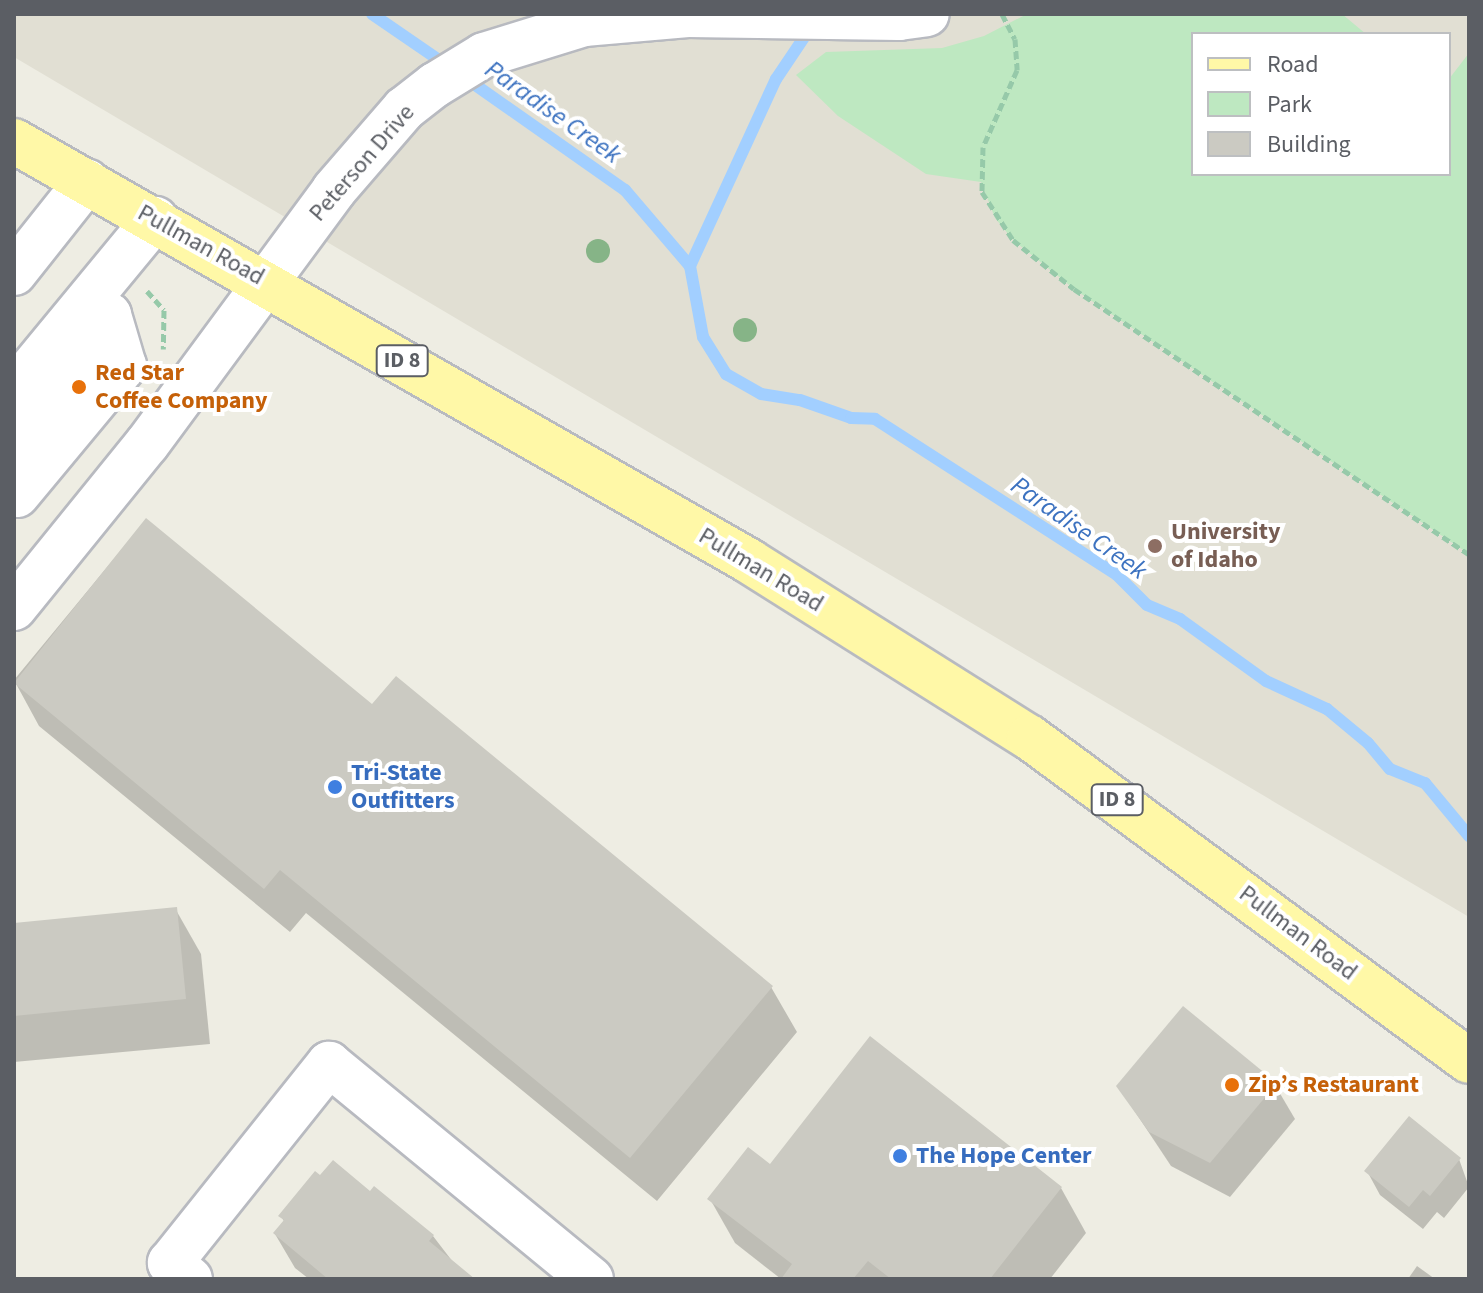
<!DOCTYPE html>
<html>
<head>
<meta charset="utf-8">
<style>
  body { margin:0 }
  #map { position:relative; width:1483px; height:1293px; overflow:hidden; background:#eeede3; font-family:"Source Sans 3",sans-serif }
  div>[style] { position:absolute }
  .education>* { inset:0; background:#e1dfd3 }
  .green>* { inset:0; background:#bee8c1 }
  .shadow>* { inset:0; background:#0003 }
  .stream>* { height:12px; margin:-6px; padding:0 6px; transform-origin:6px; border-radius:6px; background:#a2cfff }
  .building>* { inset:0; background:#cbcac2 }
  .path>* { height:5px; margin-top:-2.5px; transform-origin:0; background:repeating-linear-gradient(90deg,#96c9a9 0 8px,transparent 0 12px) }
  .roads { filter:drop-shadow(2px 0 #b8bac0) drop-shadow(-2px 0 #b8bac0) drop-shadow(0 2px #b8bac0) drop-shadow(0 -2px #b8bac0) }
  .minor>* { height:44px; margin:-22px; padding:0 22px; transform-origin:22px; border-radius:22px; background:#fff }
  .major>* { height:44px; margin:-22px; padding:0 22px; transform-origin:22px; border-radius:22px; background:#fff8a7 }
  .trees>* { width:24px; height:24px; margin:-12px; border-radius:50%; background:#86b487 }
  .dots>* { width:22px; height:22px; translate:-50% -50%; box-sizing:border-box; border:4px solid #fff; border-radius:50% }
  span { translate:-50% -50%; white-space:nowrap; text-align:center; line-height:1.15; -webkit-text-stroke:8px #fff; paint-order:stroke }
  .shield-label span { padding:2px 6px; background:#fff; border:2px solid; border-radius:6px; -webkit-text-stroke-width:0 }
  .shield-label { font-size:22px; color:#5b5e64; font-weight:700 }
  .street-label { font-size:24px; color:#5b5e64 }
  .food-label { font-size:24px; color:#c56008; font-weight:700 }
  .left { translate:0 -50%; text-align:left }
  .education-label { font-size:24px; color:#785e54; font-weight:700 }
  .shop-label { font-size:24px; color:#366cbe; font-weight:700 }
  .water-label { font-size:26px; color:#3c72c0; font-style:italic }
  .frame { position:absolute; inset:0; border:16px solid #5b5e64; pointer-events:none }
  .legend { position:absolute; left:1191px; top:32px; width:260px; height:144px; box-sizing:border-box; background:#fff; border:2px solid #bdbfc1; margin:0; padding:10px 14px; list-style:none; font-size:24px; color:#5b5e64 }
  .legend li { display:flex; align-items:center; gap:16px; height:40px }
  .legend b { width:40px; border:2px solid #bdbfc1 }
</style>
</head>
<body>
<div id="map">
  <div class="education">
    <div style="clip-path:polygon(evenodd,14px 14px,1469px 14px,1469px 917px,14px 57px,14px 14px,1193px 34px,1449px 34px,1449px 174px,1193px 174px,1193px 34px)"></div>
  </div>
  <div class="green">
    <div style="clip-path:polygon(1027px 14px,1342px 14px,1366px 34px,1193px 34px,1193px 174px,1449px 174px,1449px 79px,1469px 53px,1469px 554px,1074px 289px,1013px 240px,995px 218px,981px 182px,926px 174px,838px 116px,796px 75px,826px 52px,942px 48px,984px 36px)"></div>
  </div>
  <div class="shadow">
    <div style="clip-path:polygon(146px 520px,372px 707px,771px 987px,797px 1032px,657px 1201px,306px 913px,290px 932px,39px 726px,14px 680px)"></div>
    <div style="clip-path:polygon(176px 910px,201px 954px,210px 1044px,14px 1062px,14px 925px)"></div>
    <div style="clip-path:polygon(1275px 1085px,1295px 1119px,1230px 1197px,1171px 1166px,1118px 1086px)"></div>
    <div style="clip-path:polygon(1459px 1159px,1469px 1187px,1444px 1218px,1437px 1212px,1423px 1229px,1380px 1195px,1367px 1171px)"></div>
    <div style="clip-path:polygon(771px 1167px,1061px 1188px,1086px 1233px,1050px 1279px,781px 1279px,735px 1243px,710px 1199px)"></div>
    <div style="clip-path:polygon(370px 1194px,433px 1236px,466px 1279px,309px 1279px,295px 1268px,275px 1234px,285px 1223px,281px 1216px)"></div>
    <div style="clip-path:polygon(1417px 1266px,1435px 1279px,1408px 1279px)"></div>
  </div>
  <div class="stream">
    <div style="left:372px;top:14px;width:93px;rotate:34.5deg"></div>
    <div style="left:811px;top:27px;width:63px;rotate:123.9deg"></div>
    <div style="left:776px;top:79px;width:206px;rotate:114.7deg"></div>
    <div style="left:690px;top:266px;width:72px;rotate:79.6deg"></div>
    <div style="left:703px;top:337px;width:44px;rotate:58.1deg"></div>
    <div style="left:726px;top:374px;width:40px;rotate:29.7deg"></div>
    <div style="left:761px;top:394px;width:39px;rotate:9deg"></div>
    <div style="left:800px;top:400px;width:54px;rotate:19.4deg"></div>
    <div style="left:851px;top:418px;width:24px;rotate:2deg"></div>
    <div style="left:875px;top:419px;width:288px;rotate:32.8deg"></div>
    <div style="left:1117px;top:575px;width:42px;rotate:45deg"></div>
    <div style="left:1147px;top:605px;width:36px;rotate:23deg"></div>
    <div style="left:1180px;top:619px;width:106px;rotate:35.8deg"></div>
    <div style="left:1266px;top:681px;width:67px;rotate:24.7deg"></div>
    <div style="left:1327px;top:709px;width:53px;rotate:39.7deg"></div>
    <div style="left:1368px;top:743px;width:34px;rotate:50deg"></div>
    <div style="left:1390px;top:769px;width:38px;rotate:22deg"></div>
    <div style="left:1425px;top:783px;width:69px;rotate:50.3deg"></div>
    <div style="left:464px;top:77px;width:197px;rotate:35.1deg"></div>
    <div style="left:625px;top:190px;width:100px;rotate:49.5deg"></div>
  </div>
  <div class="building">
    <div style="clip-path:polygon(146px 518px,372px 704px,396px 676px,773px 986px,630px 1158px,280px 870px,264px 889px,14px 683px)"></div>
    <div style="clip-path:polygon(177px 907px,186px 999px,14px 1016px,14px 923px)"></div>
    <div style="clip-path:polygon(1183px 1006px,1277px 1083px,1210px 1163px,1149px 1132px,1116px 1086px)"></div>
    <div style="clip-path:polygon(870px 1036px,1062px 1187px,990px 1279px,891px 1279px,868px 1261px,853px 1279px,781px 1279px,792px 1264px,707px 1199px,748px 1147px,770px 1164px)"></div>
    <div style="clip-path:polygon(1409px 1116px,1461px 1158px,1430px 1196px,1423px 1190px,1409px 1207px,1364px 1171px)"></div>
    <div style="clip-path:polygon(333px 1160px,370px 1191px,374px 1186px,434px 1235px,429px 1241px,475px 1279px,328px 1279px,273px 1233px,284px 1220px,278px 1216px,315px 1171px,320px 1175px)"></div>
  </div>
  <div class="path">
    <div style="left:1002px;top:14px;width:28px;rotate:63deg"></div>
    <div style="left:1015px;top:39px;width:31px;rotate:86deg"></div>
    <div style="left:1017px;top:70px;width:84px;rotate:113.8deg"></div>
    <div style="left:983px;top:147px;width:45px;rotate:91.3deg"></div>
    <div style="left:982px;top:192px;width:57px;rotate:57.1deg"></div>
    <div style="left:1013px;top:240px;width:78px;rotate:38.8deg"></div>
    <div style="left:1074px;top:289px;width:476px;rotate:33.9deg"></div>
    <div style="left:147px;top:291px;width:25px;rotate:48deg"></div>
    <div style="left:164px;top:310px;width:39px;rotate:91deg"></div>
  </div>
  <div class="roads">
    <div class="minor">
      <div style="left:14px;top:273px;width:117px;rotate:-51.6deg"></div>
      <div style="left:14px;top:390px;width:222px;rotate:-50.5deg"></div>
      <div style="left:14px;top:441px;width:129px;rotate:-50.4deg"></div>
      <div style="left:96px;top:342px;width:30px;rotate:-64deg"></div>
      <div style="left:17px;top:495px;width:168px;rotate:-50.3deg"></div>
      <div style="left:124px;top:366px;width:53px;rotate:-106.4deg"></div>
      <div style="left:14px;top:608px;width:211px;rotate:-51deg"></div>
      <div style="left:147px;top:444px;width:315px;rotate:-53.6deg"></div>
      <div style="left:334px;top:190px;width:107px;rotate:-49.2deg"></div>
      <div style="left:404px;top:109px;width:39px;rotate:-38deg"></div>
      <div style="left:435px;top:85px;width:57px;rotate:-31.5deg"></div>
      <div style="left:484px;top:55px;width:105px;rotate:-17.2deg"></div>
      <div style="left:584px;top:24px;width:104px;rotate:-4.9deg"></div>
      <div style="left:688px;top:15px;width:211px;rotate:0.8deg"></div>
      <div style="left:899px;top:18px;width:28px;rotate:-8deg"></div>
      <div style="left:190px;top:1279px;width:26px;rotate:-141deg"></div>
      <div style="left:170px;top:1263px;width:255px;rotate:-51.4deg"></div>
      <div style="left:329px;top:1064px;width:339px;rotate:39.4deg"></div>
    </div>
    <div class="major">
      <div style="left:14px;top:141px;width:847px;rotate:29.74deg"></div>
      <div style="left:749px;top:561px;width:331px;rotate:32.2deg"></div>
      <div style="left:1029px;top:737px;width:546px;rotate:36.37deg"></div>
    </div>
  </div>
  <div class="trees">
    <div style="left:598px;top:251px"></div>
    <div style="left:745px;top:330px"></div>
  </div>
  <div class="dots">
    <div style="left:79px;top:387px;background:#e8710a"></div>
    <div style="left:1155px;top:546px;background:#8d6e63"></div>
    <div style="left:335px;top:787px;background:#3f7fe0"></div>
    <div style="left:1232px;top:1085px;background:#e8710a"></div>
    <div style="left:900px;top:1156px;background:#3f7fe0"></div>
  </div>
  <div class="shield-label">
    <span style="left:402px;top:361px">ID 8</span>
    <span style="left:1117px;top:800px">ID 8</span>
  </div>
  <div class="street-label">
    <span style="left:362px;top:163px;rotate:-49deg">Peterson Drive</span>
    <span style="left:201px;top:245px;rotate:29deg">Pullman Road</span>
    <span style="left:761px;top:570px;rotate:31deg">Pullman Road</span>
    <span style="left:1298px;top:933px;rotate:37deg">Pullman Road</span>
  </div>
  <div class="food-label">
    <span class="left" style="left:95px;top:387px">Red Star<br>Coffee Company</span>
    <span class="left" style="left:1248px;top:1085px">Zip’s Restaurant</span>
  </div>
  <div class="education-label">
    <span class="left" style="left:1171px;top:546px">University<br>of Idaho</span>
  </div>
  <div class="shop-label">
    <span class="left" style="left:351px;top:787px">Tri-State<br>Outfitters</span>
    <span class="left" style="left:916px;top:1156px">The Hope Center</span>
  </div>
  <div class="water-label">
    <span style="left:553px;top:112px;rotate:35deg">Paradise Creek</span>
    <span style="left:1079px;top:528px;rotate:35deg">Paradise Creek</span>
  </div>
  <div class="frame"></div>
  <ul class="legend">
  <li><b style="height:10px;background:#fff8a7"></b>Road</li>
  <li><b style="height:22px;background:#bee8c1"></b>Park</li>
  <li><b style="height:22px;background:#cbcac2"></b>Building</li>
  </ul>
</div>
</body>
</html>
